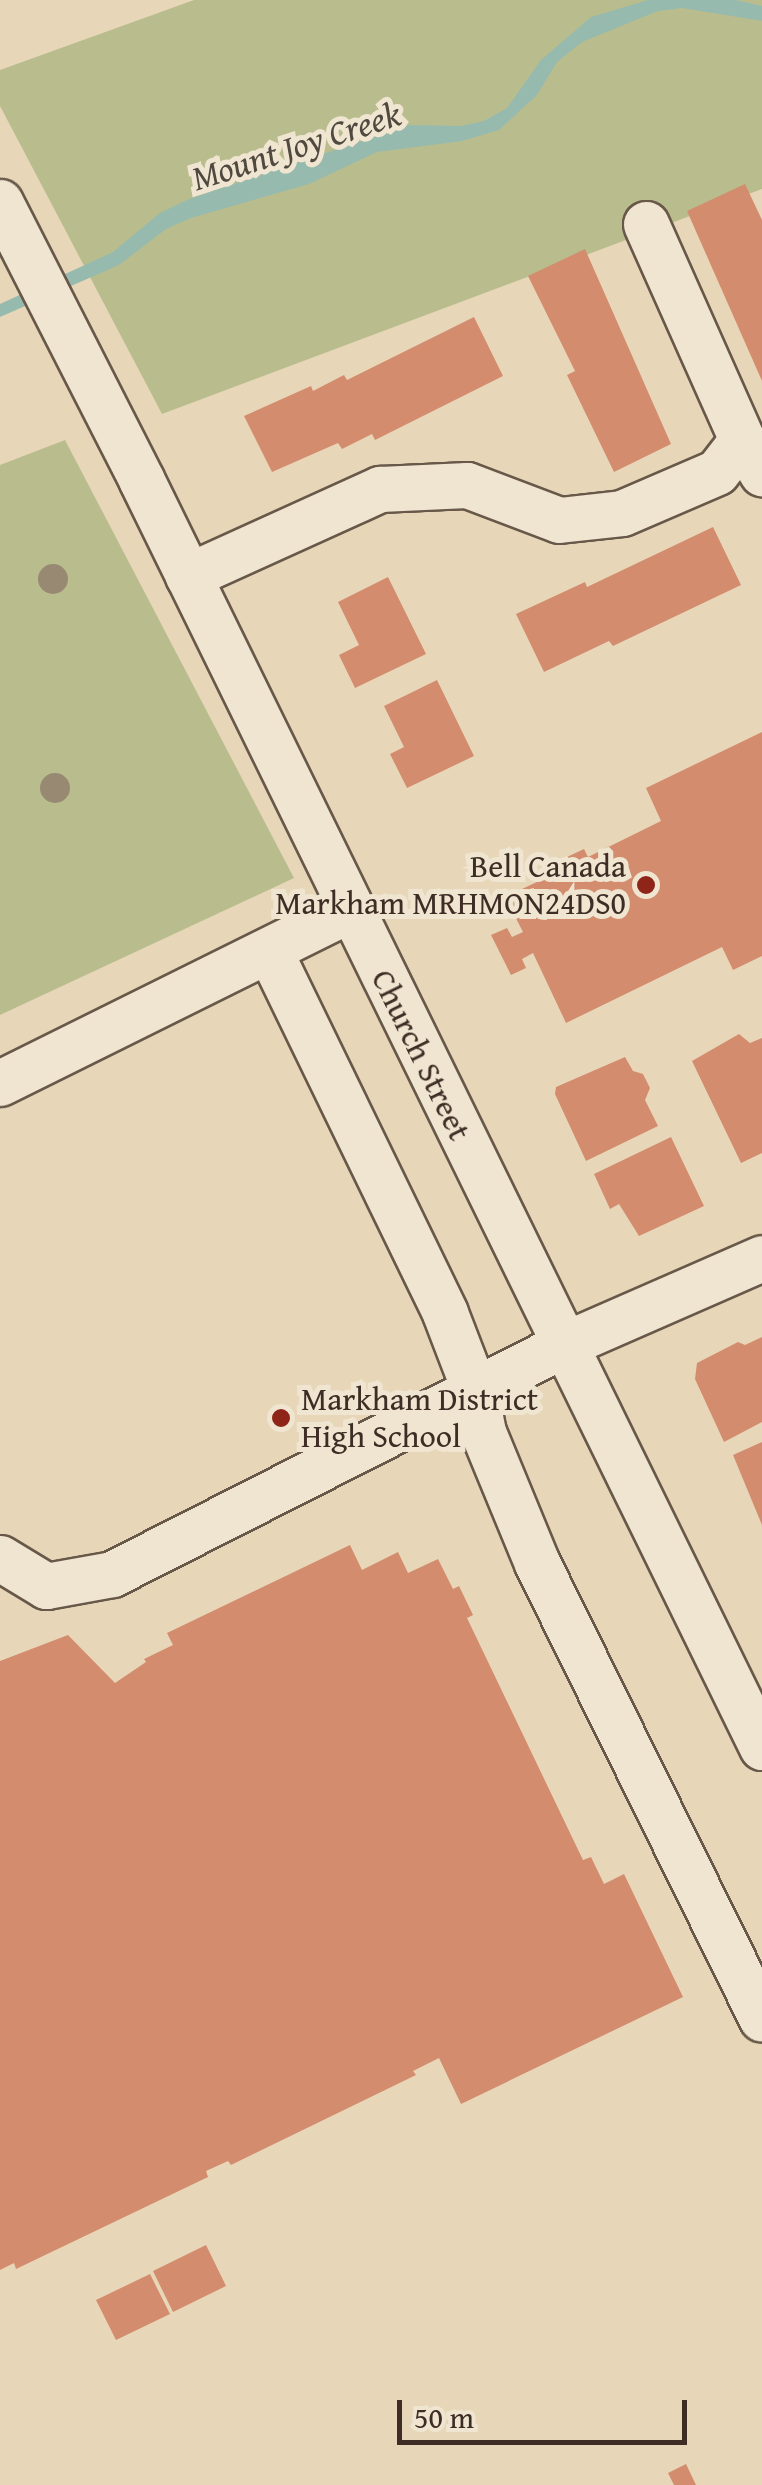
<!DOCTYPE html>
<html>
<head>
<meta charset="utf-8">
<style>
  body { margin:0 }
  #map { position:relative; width:762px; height:2485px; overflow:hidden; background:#e7d7b8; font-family:"Gentium Book Plus",serif }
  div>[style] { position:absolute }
  .green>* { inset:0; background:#b9bd8d }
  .water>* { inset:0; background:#97baae }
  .building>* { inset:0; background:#d38c6e }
  .roads { filter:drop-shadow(2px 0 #685849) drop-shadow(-2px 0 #685849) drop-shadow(0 2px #685849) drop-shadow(0 -2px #685849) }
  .minor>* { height:45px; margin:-22.5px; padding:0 22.5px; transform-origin:22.5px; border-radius:22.5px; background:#efe5d1 }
  .trees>* { width:30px; height:30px; margin:-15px; border-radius:50%; background:#988972 }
  .dots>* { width:28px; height:28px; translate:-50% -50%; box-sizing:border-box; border:5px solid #efe5d1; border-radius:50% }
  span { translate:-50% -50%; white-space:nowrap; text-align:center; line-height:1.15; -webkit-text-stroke:10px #efe5d1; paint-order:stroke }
  .poi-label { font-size:32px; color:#3e2d24 }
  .right { translate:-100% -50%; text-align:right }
  .left { translate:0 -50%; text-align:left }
  .street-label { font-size:32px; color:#3e2d24 }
  .water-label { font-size:35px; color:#504940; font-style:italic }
  .scale { position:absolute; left:397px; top:2400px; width:290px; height:45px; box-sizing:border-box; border:5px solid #3e2d24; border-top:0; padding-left:12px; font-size:30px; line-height:35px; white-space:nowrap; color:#3e2d24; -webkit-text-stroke:8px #efe5d1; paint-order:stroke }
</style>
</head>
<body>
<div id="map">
  <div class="green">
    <div style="clip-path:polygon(194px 0,762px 0,762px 189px,162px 414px,0 106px,0 70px)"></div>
    <div style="clip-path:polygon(65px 440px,294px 878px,0 1015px,0 465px)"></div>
  </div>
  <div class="water">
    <div style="clip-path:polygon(648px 0,736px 0,762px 6px,762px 21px,682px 8px,658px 11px,582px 42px,557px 62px,537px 95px,499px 130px,462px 141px,377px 152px,309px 184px,191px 218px,166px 229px,119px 265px,0 317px,0 304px,113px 252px,160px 213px,189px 199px,409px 125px,461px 126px,484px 121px,507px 108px,541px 60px,591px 17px)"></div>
  </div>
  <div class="building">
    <div style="clip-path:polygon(745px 184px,762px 220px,762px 381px,687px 211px)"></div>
    <div style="clip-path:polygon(585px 249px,671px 444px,614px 472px,567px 375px,575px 371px,528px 276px)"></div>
    <div style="clip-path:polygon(474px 317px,503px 376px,375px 440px,372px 434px,342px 449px,338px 443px,272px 472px,244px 416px,311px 386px,313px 391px,344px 375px,347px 380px)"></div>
    <div style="clip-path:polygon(713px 527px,741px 585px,613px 646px,609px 641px,544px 672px,516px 614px,585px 582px,587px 587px)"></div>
    <div style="clip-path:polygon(388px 577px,426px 654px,355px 688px,339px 655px,359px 645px,338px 602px)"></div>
    <div style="clip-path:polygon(437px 680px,474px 756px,407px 788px,390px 754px,404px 747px,384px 706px)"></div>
    <div style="clip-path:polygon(762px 732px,762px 956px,733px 970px,722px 947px,566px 1023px,533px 953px,522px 959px,526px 968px,511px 975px,491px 935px,507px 928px,512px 937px,523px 932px,505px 897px,554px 874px,550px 865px,584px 849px,588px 857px,661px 821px,646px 788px)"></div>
    <div style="clip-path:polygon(739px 1034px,750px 1043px,762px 1038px,762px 1153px,741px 1163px,692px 1061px)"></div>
    <div style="clip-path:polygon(625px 1057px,633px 1071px,643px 1074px,650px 1088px,645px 1100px,658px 1126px,586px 1161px,555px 1094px,556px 1087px)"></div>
    <div style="clip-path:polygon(671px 1137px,704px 1206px,639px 1236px,619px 1204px,610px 1209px,594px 1174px)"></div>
    <div style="clip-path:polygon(762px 1337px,762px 1422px,724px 1442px,695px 1379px,697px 1363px,738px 1342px,745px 1345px)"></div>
    <div style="clip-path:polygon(762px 1442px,762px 1525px,733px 1455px)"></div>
    <div style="clip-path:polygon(350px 1545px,362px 1570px,398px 1552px,408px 1573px,438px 1559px,453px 1589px,459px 1586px,473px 1615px,467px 1618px,583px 1860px,591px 1857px,604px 1884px,624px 1874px,683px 1997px,461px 2104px,439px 2058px,413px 2071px,416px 2075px,231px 2165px,228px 2161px,206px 2171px,208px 2177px,16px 2269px,14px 2263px,0 2270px,0 1661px,68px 1635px,115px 1683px,146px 1662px,144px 1659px,173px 1645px,167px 1633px)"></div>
    <div style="clip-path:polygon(206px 2245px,226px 2286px,173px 2312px,153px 2271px)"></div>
    <div style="clip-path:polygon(150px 2274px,170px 2314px,116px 2340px,96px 2300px)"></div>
    <div style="clip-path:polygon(686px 2464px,696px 2485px,674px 2485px,668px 2473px)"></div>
  </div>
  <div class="roads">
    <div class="minor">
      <div style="left:0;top:202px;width:311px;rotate:63deg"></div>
      <div style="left:141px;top:479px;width:1412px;rotate:63.91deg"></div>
      <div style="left:646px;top:224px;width:236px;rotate:66deg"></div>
      <div style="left:742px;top:440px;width:39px;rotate:59deg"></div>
      <div style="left:188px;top:576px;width:211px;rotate:-24.4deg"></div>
      <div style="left:380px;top:489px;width:87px;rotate:-2.6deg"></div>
      <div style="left:467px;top:485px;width:98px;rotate:20.8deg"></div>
      <div style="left:559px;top:520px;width:63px;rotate:-6.3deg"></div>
      <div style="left:622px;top:513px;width:103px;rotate:-23.3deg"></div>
      <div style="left:717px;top:472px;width:41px;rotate:-52deg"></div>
      <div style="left:269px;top:950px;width:403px;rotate:64.1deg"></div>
      <div style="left:445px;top:1313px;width:84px;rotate:69deg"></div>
      <div style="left:475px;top:1391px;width:42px;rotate:79deg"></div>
      <div style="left:483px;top:1432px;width:142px;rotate:67.6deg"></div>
      <div style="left:537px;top:1563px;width:508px;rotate:63.74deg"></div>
      <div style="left:0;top:1083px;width:391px;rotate:-26.4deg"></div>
      <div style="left:0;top:1558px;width:54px;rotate:31.3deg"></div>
      <div style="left:46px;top:1586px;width:67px;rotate:-10.3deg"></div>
      <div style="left:112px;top:1574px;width:506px;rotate:-26.92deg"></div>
      <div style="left:563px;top:1345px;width:217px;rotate:-23.6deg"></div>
    </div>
  </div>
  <div class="trees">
    <div style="left:53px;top:579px"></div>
    <div style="left:55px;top:788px"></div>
  </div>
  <div class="dots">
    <div style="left:646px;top:885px;background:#8f2418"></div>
    <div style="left:281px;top:1418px;background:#8f2418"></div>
  </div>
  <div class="poi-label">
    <span class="right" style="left:626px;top:885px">Bell Canada<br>Markham MRHMON24DS0</span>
    <span class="left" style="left:301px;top:1418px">Markham District<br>High School</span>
  </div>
  <div class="street-label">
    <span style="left:421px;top:1055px;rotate:64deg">Church Street</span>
  </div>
  <div class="water-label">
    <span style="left:296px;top:146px;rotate:-18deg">Mount Joy Creek</span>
  </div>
  <div class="scale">50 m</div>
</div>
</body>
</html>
